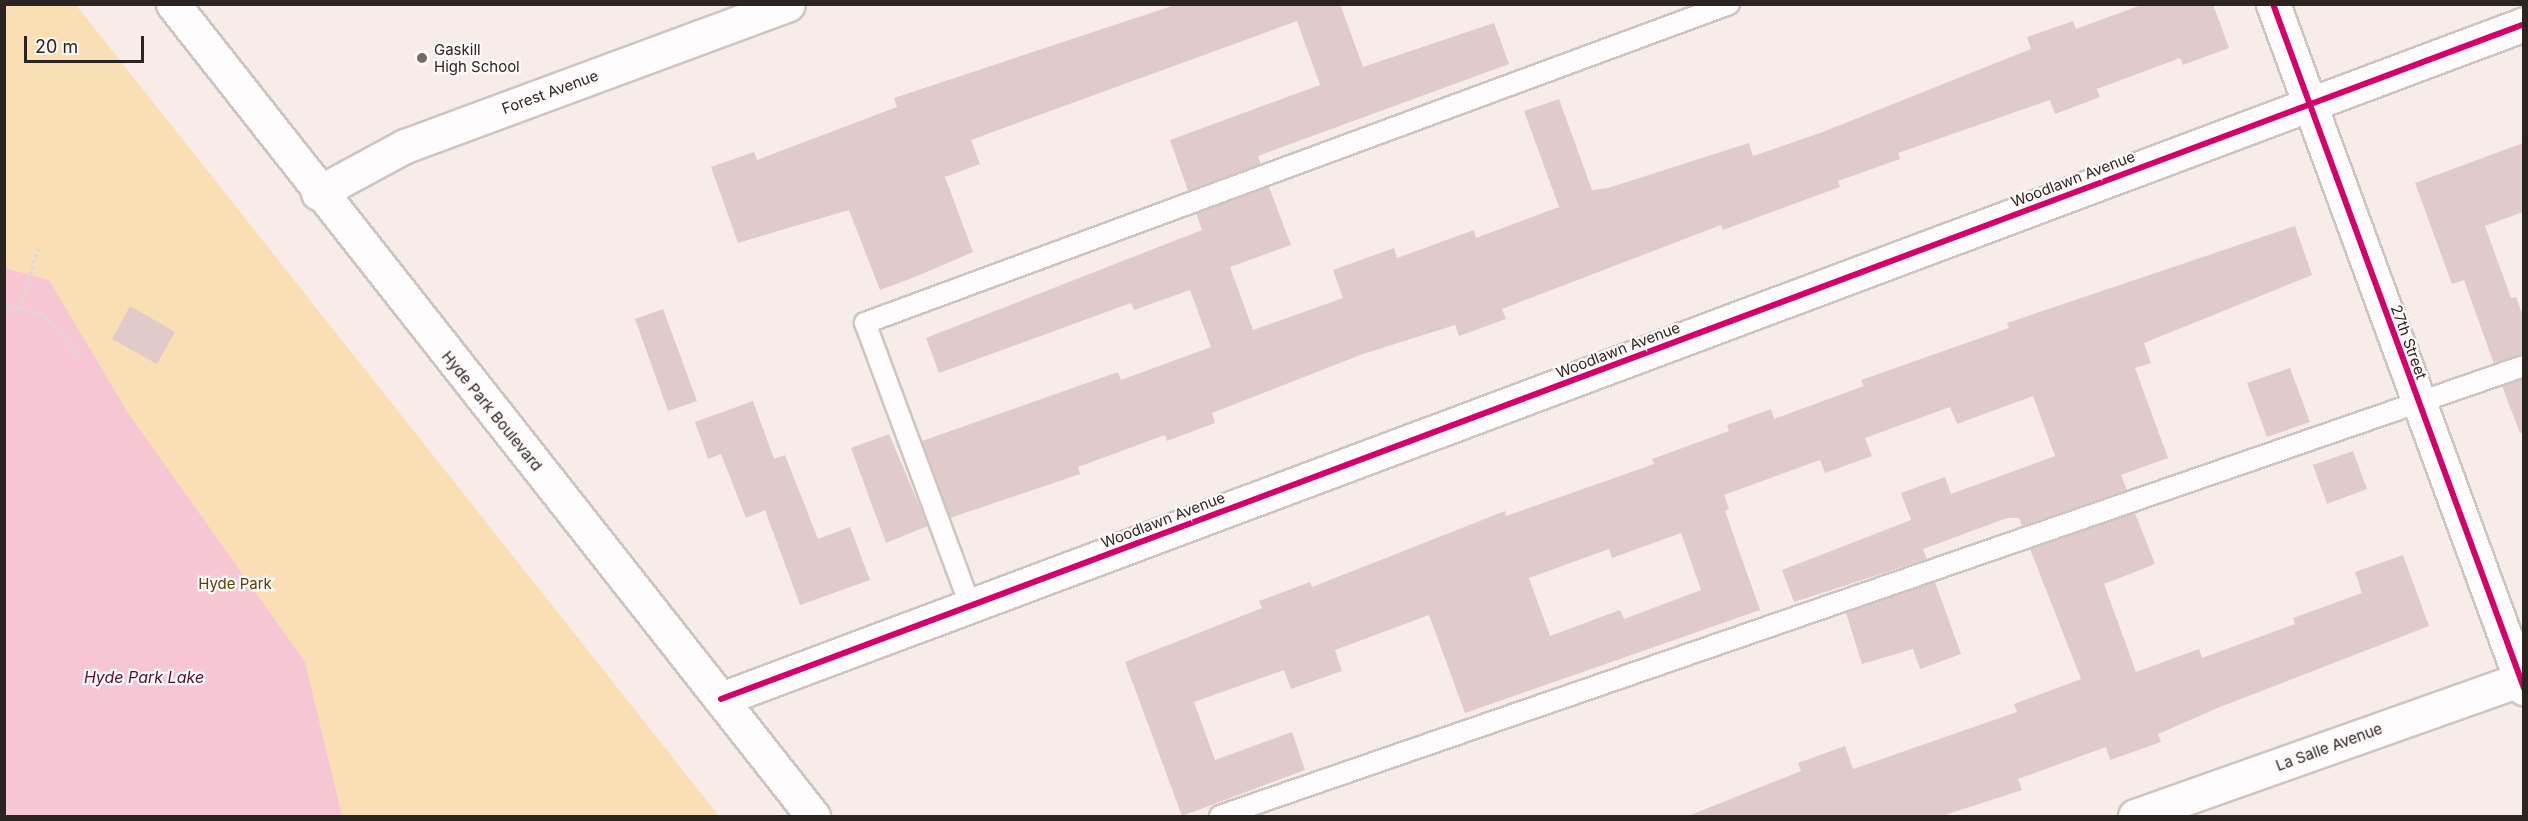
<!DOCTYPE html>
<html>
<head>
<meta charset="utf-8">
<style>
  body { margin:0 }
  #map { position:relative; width:2528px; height:821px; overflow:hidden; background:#f8ece8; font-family:Inter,sans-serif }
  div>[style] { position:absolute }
  .green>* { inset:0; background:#fadfb5 }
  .water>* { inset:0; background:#f7c6d5 }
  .building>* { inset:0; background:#e0cbca }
  .path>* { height:4px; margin-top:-2px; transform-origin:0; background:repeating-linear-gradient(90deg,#dcd8d7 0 3px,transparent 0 6px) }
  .roads { filter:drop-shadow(2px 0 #cec5c2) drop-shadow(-2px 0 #cec5c2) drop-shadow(0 2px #cec5c2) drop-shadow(0 -2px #cec5c2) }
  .lane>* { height:20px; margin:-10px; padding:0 10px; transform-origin:10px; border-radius:10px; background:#fefcfc }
  .street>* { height:33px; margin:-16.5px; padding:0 16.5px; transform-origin:16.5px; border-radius:16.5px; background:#fefcfc }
  .secondary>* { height:33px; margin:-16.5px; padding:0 16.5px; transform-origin:16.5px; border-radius:16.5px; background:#fefcfc }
  .cycleway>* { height:6px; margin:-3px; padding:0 3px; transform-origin:3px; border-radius:3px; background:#d6006c }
  .dots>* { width:16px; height:16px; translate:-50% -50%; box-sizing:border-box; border:3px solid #fffaf9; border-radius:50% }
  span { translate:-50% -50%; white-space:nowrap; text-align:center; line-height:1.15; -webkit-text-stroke:4.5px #fffaf9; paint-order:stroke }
  .poi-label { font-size:15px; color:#2c2421 }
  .left { translate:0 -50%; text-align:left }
  .street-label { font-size:15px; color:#2c2421 }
  .park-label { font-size:15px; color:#593f00 }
  .water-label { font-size:16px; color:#530d30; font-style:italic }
  .frame { position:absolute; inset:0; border:6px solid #2c2421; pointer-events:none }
  .scale { position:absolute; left:24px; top:36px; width:120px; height:27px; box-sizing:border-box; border:3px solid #2c2421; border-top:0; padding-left:8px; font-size:18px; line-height:21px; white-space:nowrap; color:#2c2421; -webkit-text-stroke:4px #fffaf9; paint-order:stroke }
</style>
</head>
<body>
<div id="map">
  <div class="green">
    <div style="clip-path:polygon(5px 5px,76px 5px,719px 816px,5px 816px)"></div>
  </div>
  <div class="water">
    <div style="clip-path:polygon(5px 268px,49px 280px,128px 413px,305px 662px,342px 816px,5px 816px)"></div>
  </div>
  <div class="building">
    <div style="clip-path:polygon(1178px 4px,1340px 4px,1363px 67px,1494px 23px,1509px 64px,1258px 156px,1261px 164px,1188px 191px,1170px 140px,1320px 85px,1297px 21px,971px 140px,980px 164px,945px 177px,973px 252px,915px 277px,880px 290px,849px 210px,738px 243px,711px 167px,754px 152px,757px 160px,897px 107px,894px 98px)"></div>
    <div style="clip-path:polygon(2144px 4px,2213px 4px,2229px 48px,2183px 65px,2180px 58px,2097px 89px,2100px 97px,2055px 114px,2050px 100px,1898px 153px,1900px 159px,1838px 181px,1840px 187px,1723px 230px,1721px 225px,1502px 309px,1506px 319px,1459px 336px,1455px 325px,1363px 354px,1212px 413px,1215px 423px,1167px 441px,1165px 435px,1078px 467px,1080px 474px,950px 518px,922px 441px,1118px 372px,1121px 380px,1211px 347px,1190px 290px,1134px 310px,1131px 303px,939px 373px,926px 338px,1202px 230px,1196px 213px,1269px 187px,1291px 245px,1230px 267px,1253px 330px,1343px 298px,1333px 270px,1394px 248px,1397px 258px,1474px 230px,1476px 238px,1559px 207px,1524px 111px,1559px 99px,1592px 190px,1608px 188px,1749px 143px,1753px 156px,1820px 133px,2031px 49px,2027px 37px,2073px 21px,2076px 29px)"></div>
    <div style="clip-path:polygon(2523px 143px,2523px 212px,2485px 226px,2511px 298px,2516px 297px,2523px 316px,2523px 354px,2494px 364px,2464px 280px,2452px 284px,2415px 183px)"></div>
    <div style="clip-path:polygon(evenodd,2295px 226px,2312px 275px,2144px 343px,2151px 363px,2135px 368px,2168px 458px,2121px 475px,2127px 490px,2022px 526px,2019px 518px,2007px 518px,1923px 549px,1927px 559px,1794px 602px,1782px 570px,1911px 520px,1901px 493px,1945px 477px,1951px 494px,2055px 456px,2033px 396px,1957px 424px,1950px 407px,1865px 438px,1872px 456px,1825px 473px,1820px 460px,1724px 495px,1729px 509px,1725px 511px,1760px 610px,1465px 713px,1429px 615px,1335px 650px,1342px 671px,1291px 689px,1284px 670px,1194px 702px,1215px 760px,1292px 732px,1305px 770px,1182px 816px,1125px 662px,1262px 608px,1259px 601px,1310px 582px,1312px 587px,1505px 511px,1506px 516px,1654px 464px,1652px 459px,1729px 431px,1727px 425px,1771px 409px,1774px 419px,1864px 386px,1861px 380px,2009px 328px,2007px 323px,2295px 226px,1681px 533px,1701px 590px,1624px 619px,1620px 610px,1550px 636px,1529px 578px,1609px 549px,1612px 558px,1681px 533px)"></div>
    <div style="clip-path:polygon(130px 306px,175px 332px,157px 364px,112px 339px)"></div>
    <div style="clip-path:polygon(663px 309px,697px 401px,668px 411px,635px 319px)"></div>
    <div style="clip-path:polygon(2290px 368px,2310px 422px,2267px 437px,2247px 383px)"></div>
    <div style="clip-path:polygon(2523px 379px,2523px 432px,2520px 433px,2502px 386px)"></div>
    <div style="clip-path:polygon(753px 401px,774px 459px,785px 455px,818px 539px,850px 527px,870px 580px,800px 605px,765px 510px,746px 518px,721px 454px,708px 459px,695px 422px)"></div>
    <div style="clip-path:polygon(889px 434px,928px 526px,886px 543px,851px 448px)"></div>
    <div style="clip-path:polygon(2353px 451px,2367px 489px,2327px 504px,2313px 465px)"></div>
    <div style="clip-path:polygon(2135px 513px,2155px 564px,2104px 584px,2136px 672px,2199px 649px,2202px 658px,2295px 624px,2293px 618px,2362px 593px,2355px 572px,2403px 555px,2429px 626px,2220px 707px,2158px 734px,2161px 742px,2110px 760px,2106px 747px,2018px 779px,2022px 790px,1942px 816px,1688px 816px,1801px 771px,1798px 763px,1845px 746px,1853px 769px,2017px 712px,2014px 704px,2081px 679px,2030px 549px)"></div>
    <div style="clip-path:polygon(1935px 582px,1961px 654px,1920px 669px,1913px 649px,1862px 664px,1846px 613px)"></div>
  </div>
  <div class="path">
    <div style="left:4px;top:305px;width:44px;rotate:15.9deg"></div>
    <div style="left:46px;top:317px;width:52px;rotate:48.1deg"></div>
    <div style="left:20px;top:309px;width:63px;rotate:-73.3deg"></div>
  </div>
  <div class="roads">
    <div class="lane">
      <div style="left:970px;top:605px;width:301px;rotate:-110.4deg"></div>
      <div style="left:865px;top:323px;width:921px;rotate:-20.26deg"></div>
      <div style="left:1220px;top:816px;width:1379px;rotate:-19.04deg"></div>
    </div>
    <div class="street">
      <div style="left:2273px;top:4px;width:729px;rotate:69.85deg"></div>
      <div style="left:318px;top:193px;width:99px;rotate:-28.4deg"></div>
      <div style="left:405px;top:146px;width:408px;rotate:-20.3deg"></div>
      <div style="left:721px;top:699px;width:1925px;rotate:-20.52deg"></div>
      <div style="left:2135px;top:816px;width:413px;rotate:-19.5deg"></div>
    </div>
    <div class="secondary">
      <div style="left:173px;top:4px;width:1034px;rotate:51.76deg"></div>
    </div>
  </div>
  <div class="cycleway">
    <div style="left:2273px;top:4px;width:729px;rotate:69.85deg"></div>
    <div style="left:721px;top:699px;width:1925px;rotate:-20.52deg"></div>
  </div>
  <div class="dots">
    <div style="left:422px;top:58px;background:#736a67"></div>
  </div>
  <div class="poi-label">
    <span class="left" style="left:434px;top:58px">Gaskill<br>High School</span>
  </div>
  <div class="street-label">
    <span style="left:550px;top:92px;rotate:-20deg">Forest Avenue</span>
    <span style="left:2073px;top:179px;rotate:-21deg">Woodlawn Avenue</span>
    <span style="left:2409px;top:342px;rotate:70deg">27th Street</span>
    <span style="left:1618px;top:350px;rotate:-21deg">Woodlawn Avenue</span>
    <span style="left:492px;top:411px;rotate:51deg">Hyde Park Boulevard</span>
    <span style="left:1163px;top:520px;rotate:-21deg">Woodlawn Avenue</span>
    <span style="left:2329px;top:747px;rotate:-20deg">La Salle Avenue</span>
  </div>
  <div class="park-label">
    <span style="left:235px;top:584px">Hyde Park</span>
  </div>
  <div class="water-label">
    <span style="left:144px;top:677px">Hyde Park Lake</span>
  </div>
  <div class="frame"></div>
  <div class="scale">20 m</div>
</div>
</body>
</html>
